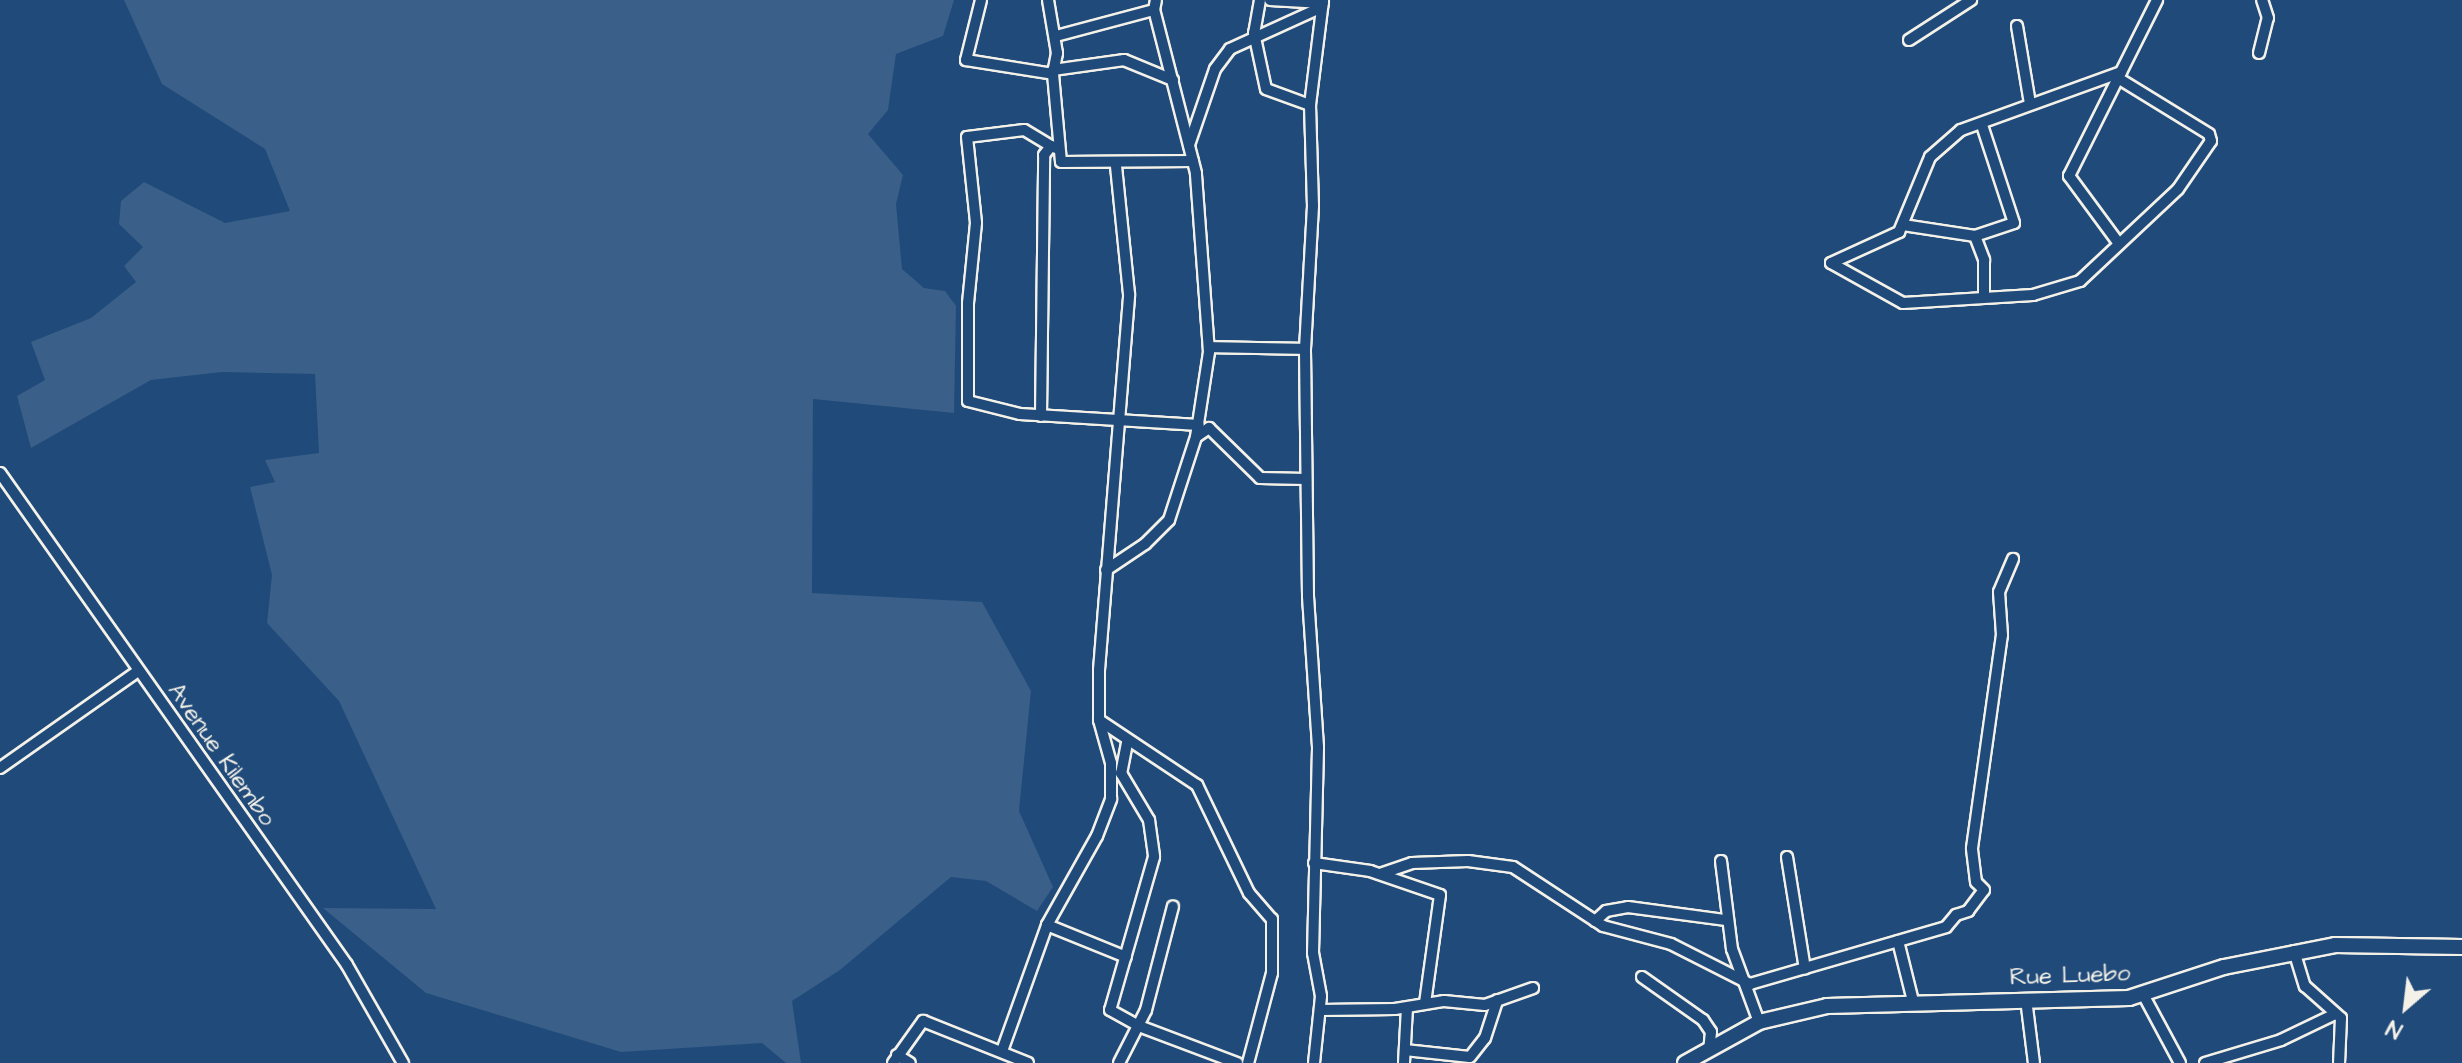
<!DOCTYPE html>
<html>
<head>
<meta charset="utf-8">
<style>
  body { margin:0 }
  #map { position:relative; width:2462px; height:1063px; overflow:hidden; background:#1f4a7a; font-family:"Architects Daughter",sans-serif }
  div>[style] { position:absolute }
  .green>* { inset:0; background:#3a5f88 }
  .roads { filter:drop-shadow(2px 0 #f4f1e8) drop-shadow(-2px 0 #f4f1e8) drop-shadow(0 2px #f4f1e8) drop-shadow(0 -2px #f4f1e8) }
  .street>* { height:10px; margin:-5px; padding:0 5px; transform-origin:5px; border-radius:5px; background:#1f4a7a }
  .secondary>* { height:14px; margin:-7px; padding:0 7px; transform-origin:7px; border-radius:7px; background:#1f4a7a }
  span { translate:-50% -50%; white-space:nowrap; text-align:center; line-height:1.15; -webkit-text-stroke:6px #1f4a7a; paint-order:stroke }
  .street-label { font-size:24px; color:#f4f1e8 }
  .north { position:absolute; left:2366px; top:967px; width:80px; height:80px; -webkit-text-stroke:6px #1f4a7a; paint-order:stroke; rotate:208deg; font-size:22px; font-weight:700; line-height:32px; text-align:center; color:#f4f1e8 }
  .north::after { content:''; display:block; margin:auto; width:28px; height:36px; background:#f4f1e8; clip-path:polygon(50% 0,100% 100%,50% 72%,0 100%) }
</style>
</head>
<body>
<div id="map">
  <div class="green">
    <div style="clip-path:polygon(124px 0,954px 0,943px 36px,896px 54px,888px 110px,868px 134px,903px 175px,896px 204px,902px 269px,924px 288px,945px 291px,956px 306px,954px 413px,813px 399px,812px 593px,982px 602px,1031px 691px,1019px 811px,1053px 887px,1037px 911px,986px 881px,951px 877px,840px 970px,792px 1001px,801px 1063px,786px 1063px,762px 1043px,621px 1052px,426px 993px,323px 908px,436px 909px,339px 701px,267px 623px,272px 575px,250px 487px,275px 482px,265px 460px,319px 453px,315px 374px,222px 372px,151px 380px,31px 448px,17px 396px,45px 380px,31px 342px,91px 318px,136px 282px,124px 266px,143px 247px,119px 224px,121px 201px,144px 182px,225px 223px,290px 211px,265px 149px,162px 84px)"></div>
  </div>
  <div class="roads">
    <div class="street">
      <div style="left:981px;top:0;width:62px;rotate:104deg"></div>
      <div style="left:966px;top:60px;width:88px;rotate:9.1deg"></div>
      <div style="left:1048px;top:0;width:54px;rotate:80.4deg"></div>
      <div style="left:1057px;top:53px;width:21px;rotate:101deg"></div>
      <div style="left:1053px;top:74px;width:88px;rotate:84.8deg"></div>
      <div style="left:1061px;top:162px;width:132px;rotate:-0.4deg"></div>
      <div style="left:1260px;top:0;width:34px;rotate:100deg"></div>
      <div style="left:1254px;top:33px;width:57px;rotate:77.9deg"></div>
      <div style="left:1266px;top:89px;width:47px;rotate:20deg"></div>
      <div style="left:1270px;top:0;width:53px;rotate:3.2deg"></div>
      <div style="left:2017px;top:26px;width:79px;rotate:80.5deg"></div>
      <div style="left:1056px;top:36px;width:101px;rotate:-14.9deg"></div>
      <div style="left:1909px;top:40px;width:74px;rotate:-32.8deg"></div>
      <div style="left:2259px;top:53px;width:36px;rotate:-76deg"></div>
      <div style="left:2268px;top:18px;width:19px;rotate:-108deg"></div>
      <div style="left:1053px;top:70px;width:72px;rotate:-8deg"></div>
      <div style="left:1124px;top:60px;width:53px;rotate:22.2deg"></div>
      <div style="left:1189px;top:145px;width:80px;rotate:-71.1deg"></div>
      <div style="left:1215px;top:69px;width:25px;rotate:-53deg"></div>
      <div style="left:1230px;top:49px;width:101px;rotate:-24.5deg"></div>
      <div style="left:1051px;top:146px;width:31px;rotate:-149deg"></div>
      <div style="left:1024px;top:130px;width:57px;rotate:173deg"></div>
      <div style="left:967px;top:137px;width:86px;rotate:84deg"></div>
      <div style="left:976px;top:223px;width:80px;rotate:95.7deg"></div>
      <div style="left:968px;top:303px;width:98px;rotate:90deg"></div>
      <div style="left:968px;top:401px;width:54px;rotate:14deg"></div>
      <div style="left:1020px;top:414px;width:179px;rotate:3.5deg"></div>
      <div style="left:1903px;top:225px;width:73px;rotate:8.7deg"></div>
      <div style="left:1975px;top:236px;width:41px;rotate:-18.4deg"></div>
      <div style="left:2014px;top:223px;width:103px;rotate:-108.1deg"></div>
      <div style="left:1975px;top:236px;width:26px;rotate:69deg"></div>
      <div style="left:1984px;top:260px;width:35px;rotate:90deg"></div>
      <div style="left:2117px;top:241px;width:81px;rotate:-126.4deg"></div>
      <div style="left:2069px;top:176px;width:197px;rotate:-63.4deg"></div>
      <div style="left:1831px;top:263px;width:82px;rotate:29.1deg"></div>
      <div style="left:1903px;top:303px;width:130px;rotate:-3.5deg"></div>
      <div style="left:2033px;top:295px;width:49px;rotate:-16.6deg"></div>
      <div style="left:2080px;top:281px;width:134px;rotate:-43.2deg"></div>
      <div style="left:2178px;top:189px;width:58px;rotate:-55.5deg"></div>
      <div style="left:2211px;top:141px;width:7px;rotate:-106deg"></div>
      <div style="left:2209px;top:134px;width:107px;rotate:-148.4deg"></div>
      <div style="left:1831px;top:263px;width:75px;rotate:-24.5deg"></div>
      <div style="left:1899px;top:232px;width:81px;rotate:-67.5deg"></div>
      <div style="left:1930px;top:157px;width:41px;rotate:-41.1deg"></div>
      <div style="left:1961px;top:130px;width:170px;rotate:-19.9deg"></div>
      <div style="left:1209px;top:347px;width:96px;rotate:1.2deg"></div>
      <div style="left:1041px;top:416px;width:261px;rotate:-89.3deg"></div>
      <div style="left:1044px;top:155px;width:11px;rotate:-52deg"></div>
      <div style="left:1051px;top:146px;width:5px;rotate:22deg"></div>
      <div style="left:1196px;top:437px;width:16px;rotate:-35deg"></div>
      <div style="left:1209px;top:428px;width:71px;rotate:44.4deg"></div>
      <div style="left:1260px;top:478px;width:46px;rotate:1.2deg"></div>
      <div style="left:0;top:473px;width:602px;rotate:54.81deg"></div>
      <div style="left:347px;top:965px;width:113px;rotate:60.3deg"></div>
      <div style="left:1106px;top:570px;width:47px;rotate:-33.7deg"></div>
      <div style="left:1145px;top:544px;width:34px;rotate:-45deg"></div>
      <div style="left:1169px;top:520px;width:87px;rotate:-72deg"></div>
      <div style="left:1196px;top:437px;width:86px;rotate:-81.3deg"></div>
      <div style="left:1209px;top:352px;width:179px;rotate:-94.2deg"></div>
      <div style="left:1196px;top:173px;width:168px;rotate:-104.4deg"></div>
      <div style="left:1154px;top:10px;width:10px;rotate:-79deg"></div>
      <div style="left:1099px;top:720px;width:118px;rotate:33.6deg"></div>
      <div style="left:1197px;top:785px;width:120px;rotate:64.3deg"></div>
      <div style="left:1249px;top:893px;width:35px;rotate:49deg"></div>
      <div style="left:1272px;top:919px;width:54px;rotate:90deg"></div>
      <div style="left:1272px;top:973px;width:93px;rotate:104.9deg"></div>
      <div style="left:1127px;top:743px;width:31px;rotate:101deg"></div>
      <div style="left:1121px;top:773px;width:55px;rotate:59.2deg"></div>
      <div style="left:1149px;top:820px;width:37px;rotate:82deg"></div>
      <div style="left:1154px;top:857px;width:159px;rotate:106deg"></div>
      <div style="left:1110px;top:1010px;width:33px;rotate:29deg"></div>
      <div style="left:1139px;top:1026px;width:105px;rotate:20.7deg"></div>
      <div style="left:0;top:768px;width:169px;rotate:-35.1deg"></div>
      <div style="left:1787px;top:857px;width:113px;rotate:80.9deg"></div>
      <div style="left:1721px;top:861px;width:89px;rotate:82.9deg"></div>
      <div style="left:1732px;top:949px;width:78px;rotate:69.7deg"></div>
      <div style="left:1314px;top:863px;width:57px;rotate:8.1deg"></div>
      <div style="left:1370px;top:871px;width:74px;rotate:18.9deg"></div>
      <div style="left:1440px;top:895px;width:109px;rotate:97.9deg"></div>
      <div style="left:1380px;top:874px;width:34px;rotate:-19deg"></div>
      <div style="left:1412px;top:863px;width:56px;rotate:-2deg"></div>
      <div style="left:1468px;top:861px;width:45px;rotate:7.6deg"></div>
      <div style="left:1513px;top:867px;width:108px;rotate:33.2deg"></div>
      <div style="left:1603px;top:926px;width:70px;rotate:14.8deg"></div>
      <div style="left:1671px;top:944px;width:89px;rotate:26.9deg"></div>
      <div style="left:1750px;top:984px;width:204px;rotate:-16.2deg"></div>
      <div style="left:1946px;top:927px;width:16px;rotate:-50deg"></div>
      <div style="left:1956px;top:915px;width:13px;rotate:-18deg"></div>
      <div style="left:1968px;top:911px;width:26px;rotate:-53deg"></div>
      <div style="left:1984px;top:890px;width:11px;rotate:-135deg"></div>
      <div style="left:1976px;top:882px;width:34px;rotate:-97deg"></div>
      <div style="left:1972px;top:848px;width:215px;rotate:-82deg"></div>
      <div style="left:2002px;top:635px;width:43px;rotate:-94deg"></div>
      <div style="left:1999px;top:592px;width:36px;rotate:-67deg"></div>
      <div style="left:1595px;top:921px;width:15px;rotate:-42deg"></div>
      <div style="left:1606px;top:911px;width:22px;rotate:-10deg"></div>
      <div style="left:1628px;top:907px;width:99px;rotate:7.6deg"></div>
      <div style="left:1047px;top:925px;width:85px;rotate:22.1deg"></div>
      <div style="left:1898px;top:941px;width:62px;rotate:76deg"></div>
      <div style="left:2294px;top:951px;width:37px;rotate:73deg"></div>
      <div style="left:2305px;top:986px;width:48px;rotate:41.6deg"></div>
      <div style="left:2341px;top:1018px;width:45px;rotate:92.5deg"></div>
      <div style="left:1642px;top:977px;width:75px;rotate:35.2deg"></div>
      <div style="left:1703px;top:1020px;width:14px;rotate:56deg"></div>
      <div style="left:1711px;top:1032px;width:18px;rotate:96deg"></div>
      <div style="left:2144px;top:996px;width:76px;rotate:61.8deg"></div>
      <div style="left:2026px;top:999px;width:64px;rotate:82.9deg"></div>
      <div style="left:1321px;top:1010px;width:74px;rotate:-0.8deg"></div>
      <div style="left:1395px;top:1009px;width:50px;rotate:-9.3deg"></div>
      <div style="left:1444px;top:1001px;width:41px;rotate:5.6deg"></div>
      <div style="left:1485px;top:1005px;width:51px;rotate:-19.5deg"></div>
      <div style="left:1405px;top:1050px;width:65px;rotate:6.1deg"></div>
      <div style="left:1470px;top:1057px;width:24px;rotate:-52deg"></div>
      <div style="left:1485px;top:1038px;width:40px;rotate:-72deg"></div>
      <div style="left:1002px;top:1051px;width:134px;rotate:-70.3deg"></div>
      <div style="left:1047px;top:925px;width:102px;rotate:-60.7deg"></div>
      <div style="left:1097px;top:836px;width:40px;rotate:-69deg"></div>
      <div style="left:1111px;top:799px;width:36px;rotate:-90deg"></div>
      <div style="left:1111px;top:763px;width:45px;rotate:-105.6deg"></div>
      <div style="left:1099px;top:720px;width:50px;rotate:-90deg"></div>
      <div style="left:1099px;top:670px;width:377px;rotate:-85.4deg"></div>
      <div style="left:1129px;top:294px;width:130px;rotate:-95.8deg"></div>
      <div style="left:897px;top:1055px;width:15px;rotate:32deg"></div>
      <div style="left:893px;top:1063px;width:52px;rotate:-54.5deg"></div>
      <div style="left:923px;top:1021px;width:113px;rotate:21.8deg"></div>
      <div style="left:1119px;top:1063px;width:59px;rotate:-63deg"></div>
      <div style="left:1146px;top:1010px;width:107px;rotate:-75.4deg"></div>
      <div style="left:1314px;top:1063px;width:67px;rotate:-84deg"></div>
      <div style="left:1321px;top:996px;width:44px;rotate:-100.5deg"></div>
      <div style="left:1313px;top:953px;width:206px;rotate:-88.6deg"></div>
      <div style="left:1318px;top:747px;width:151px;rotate:-93.8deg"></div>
      <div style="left:1308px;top:596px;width:247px;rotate:-90.7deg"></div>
      <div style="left:1305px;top:349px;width:143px;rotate:-86.8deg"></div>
      <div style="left:1313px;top:206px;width:101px;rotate:-91.7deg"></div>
      <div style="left:1310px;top:105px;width:106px;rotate:-82.9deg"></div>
      <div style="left:1404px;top:1063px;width:55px;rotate:-86.9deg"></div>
      <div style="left:2205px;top:1063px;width:79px;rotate:-16.8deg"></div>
      <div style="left:2281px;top:1040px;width:60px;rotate:-25.7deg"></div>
    </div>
    <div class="secondary">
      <div style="left:1685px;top:1063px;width:85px;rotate:-29deg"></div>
      <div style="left:1759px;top:1022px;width:70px;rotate:-13.2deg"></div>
      <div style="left:1827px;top:1006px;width:302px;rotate:-1.5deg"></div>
      <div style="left:2129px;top:998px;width:100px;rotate:-18.1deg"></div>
      <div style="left:2224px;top:967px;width:113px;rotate:-11.2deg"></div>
      <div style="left:2335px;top:945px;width:127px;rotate:0.9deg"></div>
    </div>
  </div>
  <div class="street-label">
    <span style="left:221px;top:755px;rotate:55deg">Avenue Kilembo</span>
    <span style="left:2070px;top:976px;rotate:-2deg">Rue Luebo</span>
  </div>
  <div class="north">N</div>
</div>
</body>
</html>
